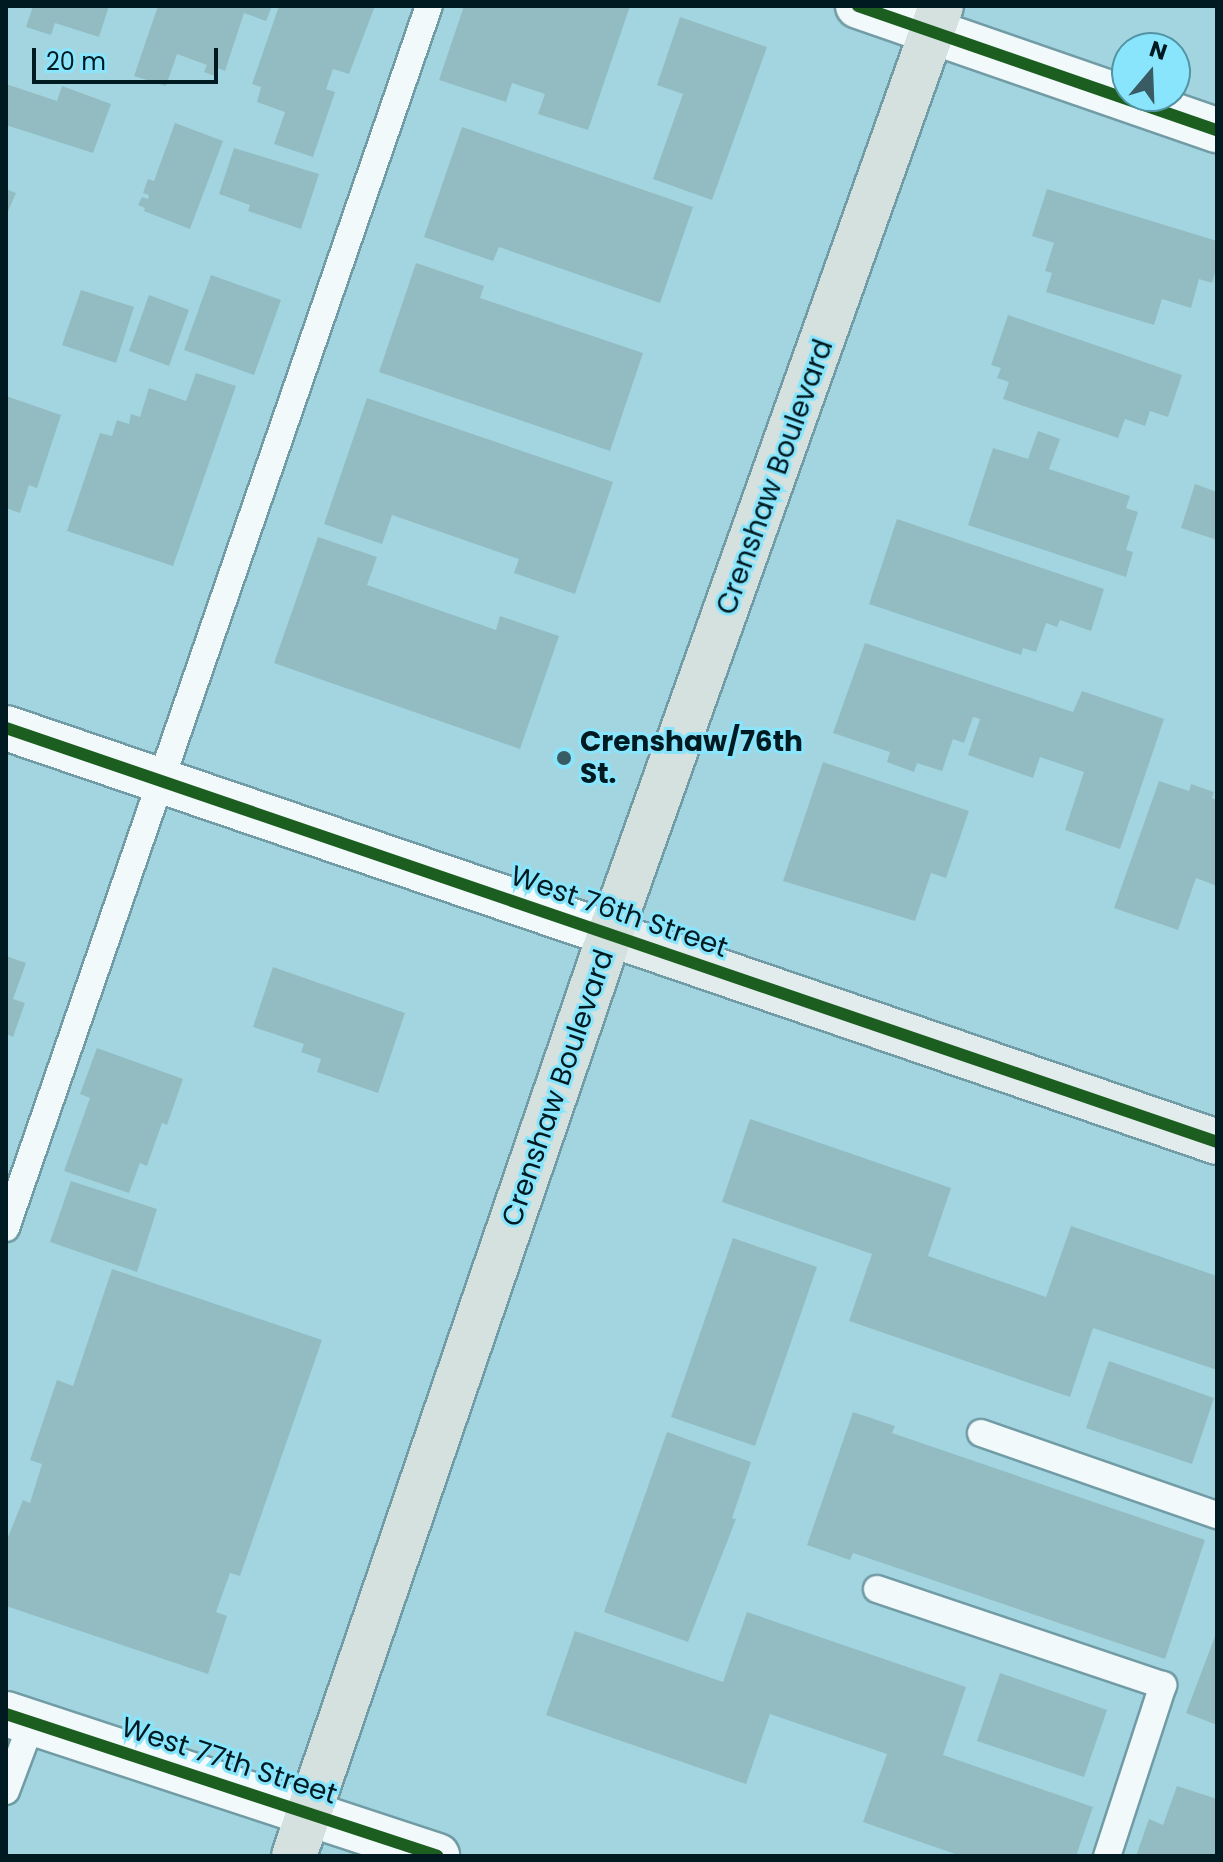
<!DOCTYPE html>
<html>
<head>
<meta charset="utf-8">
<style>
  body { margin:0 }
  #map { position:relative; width:1223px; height:1862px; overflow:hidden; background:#a3d5e1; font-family:Poppins,sans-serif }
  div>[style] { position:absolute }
  .building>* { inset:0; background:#92bcc2 }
  .roads { filter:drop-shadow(2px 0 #729ca5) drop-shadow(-2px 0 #729ca5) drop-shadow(0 2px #729ca5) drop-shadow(0 -2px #729ca5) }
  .lane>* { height:26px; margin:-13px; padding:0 13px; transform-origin:13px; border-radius:13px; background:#f1f9fa }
  .street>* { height:44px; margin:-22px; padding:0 22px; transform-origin:22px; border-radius:22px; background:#f1f9fa }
  .secondary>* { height:44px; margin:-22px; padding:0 22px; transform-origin:22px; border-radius:22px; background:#e3eced }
  .primary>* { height:44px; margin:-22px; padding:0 22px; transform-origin:22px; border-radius:22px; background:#d4e1df }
  .cycleway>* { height:12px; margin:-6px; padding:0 6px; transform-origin:6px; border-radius:6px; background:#1b5e20 }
  .dots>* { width:22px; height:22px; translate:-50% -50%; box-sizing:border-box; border:4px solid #88e5fc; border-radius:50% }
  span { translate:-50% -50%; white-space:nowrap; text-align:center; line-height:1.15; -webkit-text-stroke:6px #88e5fc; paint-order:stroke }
  .street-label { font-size:28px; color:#001a21 }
  .poi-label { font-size:28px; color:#001a21; font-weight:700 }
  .left { translate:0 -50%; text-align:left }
  .frame { position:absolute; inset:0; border:8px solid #001a21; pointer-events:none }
  .north { position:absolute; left:1111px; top:32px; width:80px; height:80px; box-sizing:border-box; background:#88e5fc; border:2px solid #5294a4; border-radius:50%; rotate:19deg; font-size:22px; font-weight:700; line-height:32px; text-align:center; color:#001a21 }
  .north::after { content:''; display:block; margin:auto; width:28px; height:36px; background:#395b64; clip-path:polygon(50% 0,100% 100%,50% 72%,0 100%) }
  .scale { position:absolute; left:32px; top:48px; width:186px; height:36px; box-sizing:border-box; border:4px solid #001a21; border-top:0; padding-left:10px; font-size:24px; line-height:28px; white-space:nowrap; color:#001a21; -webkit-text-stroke:6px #88e5fc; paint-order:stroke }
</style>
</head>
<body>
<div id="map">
  <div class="building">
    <div style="clip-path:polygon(33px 6px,109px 6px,99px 37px,55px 23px,51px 35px,26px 27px)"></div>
    <div style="clip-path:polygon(158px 6px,272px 6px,266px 21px,244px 13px,225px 71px,218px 68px,215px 76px,204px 72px,207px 65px,177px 54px,166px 86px,134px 76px)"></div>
    <div style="clip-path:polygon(279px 6px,375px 6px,349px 74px,333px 69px,326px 89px,335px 92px,313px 157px,274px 144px,285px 112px,257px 102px,261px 87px,252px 84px)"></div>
    <div style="clip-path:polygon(464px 6px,630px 6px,588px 130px,538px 114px,545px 94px,512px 83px,506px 102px,439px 80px)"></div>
    <div style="clip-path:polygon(680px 17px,767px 47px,712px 200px,653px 179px,683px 94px,657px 85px)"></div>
    <div style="clip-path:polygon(6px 84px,57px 101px,62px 86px,111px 104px,93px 153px,6px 125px)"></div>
    <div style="clip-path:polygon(175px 123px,223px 141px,190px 229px,144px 211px,145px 208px,138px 205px,142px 197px,148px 199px,149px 195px,143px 193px,148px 179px,154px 181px)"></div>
    <div style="clip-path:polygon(462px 127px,693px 207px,660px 303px,499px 247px,493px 261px,424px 237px)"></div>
    <div style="clip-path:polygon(234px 148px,319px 174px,301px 229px,248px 211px,250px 205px,219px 194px)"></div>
    <div style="clip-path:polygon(6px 189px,16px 193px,6px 216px)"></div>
    <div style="clip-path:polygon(1047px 189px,1217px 241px,1217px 267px,1212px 283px,1199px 279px,1191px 308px,1162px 299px,1154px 325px,1046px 292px,1052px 273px,1045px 271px,1054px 243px,1032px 236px)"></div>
    <div style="clip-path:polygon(416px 263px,484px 286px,480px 298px,643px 353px,610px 451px,379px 372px)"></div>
    <div style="clip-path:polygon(211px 275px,281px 300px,254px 375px,184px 350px)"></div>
    <div style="clip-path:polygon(81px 290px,134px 307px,116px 363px,62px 345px)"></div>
    <div style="clip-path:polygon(149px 295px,189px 310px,169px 366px,129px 351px)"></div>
    <div style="clip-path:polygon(1008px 315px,1182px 375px,1168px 417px,1150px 411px,1145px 426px,1125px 419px,1118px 438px,1003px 399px,1009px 382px,997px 378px,1001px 368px,991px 365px)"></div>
    <div style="clip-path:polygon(196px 373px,236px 386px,173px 566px,67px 531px,100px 433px,112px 436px,117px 420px,129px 424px,131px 414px,140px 417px,149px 388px,186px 401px)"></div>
    <div style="clip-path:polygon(6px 396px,61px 415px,37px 488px,29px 485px,20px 513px,6px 508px)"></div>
    <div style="clip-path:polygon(367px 398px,613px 482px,575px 594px,514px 573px,519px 559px,392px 515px,382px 544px,324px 524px)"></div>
    <div style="clip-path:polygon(1038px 431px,1060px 439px,1049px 469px,1130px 496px,1126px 508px,1138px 512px,1126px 550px,1133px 552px,1126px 577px,968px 525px,993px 448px,1028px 459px)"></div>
    <div style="clip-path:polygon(1195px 484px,1217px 492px,1217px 540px,1181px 528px)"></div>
    <div style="clip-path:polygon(897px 519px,1104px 589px,1091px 631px,1060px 620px,1057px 627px,1046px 623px,1036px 652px,1023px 648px,1021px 655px,869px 604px)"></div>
    <div style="clip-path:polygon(318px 537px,377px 557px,367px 585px,496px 630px,500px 616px,559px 636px,520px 749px,274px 663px)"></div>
    <div style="clip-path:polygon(865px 643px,1073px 712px,1082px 691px,1164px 719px,1120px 849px,1065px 830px,1084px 772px,1040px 757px,1033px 778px,968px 755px,980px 719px,973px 717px,964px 743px,953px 739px,942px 771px,917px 763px,914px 772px,887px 762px,890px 752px,833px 733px)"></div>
    <div style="clip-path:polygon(823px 762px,969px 811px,946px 878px,931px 873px,915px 921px,783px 881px)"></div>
    <div style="clip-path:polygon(1159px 781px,1189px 791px,1191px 784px,1214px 792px,1212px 798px,1217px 800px,1217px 886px,1196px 878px,1178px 930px,1114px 908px)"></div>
    <div style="clip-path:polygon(6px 956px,26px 963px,13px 999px,25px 1003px,13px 1037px,6px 1034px)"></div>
    <div style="clip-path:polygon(273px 967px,405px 1013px,378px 1093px,317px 1072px,321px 1059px,301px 1052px,304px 1044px,253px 1027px)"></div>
    <div style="clip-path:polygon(97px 1048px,183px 1079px,167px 1125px,162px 1123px,147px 1166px,140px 1163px,129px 1193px,64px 1171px,90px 1098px,80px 1094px)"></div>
    <div style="clip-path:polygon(750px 1119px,951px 1188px,928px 1256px,1046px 1297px,1071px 1226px,1217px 1276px,1217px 1370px,1093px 1328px,1070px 1397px,849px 1321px,872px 1254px,722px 1202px)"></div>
    <div style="clip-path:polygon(71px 1181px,157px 1209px,137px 1272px,50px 1242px)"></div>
    <div style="clip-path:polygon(733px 1238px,817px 1267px,755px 1446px,671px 1417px)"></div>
    <div style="clip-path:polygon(112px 1269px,322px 1340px,240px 1576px,230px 1573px,216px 1612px,227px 1616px,208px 1674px,6px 1606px,6px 1542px,23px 1500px,30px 1503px,42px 1464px,30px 1460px,57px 1380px,73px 1386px)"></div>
    <div style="clip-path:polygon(1109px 1361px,1214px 1398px,1192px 1464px,1086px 1428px)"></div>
    <div style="clip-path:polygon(853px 1412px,895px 1426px,892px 1433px,1205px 1540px,1165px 1659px,853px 1553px,850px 1560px,807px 1545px)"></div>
    <div style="clip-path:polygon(667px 1432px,751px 1462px,732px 1518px,736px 1519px,688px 1642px,604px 1612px)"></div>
    <div style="clip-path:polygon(747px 1612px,966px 1687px,943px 1755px,1093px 1807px,1076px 1856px,961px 1856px,863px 1822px,887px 1754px,770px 1714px,746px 1784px,546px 1715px,575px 1631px,723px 1682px)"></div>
    <div style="clip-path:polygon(1217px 1631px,1217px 1725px,1186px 1713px)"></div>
    <div style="clip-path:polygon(1000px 1673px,1107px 1710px,1084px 1777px,977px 1741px)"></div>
    <div style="clip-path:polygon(1177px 1786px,1217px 1799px,1217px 1856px,1136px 1856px,1149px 1819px,1163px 1825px)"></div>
  </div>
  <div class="roads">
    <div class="lane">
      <div style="left:6px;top:1228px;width:1293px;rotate:-70.91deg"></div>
      <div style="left:981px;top:1433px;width:250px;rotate:19.2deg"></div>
      <div style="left:877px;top:1589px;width:302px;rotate:18.6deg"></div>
      <div style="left:1163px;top:1685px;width:180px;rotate:108.1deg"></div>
      <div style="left:6px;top:1791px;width:74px;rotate:-69.4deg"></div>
    </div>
    <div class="street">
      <div style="left:858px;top:6px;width:380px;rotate:19.1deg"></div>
      <div style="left:6px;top:728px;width:638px;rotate:18.83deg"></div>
      <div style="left:6px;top:1714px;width:454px;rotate:18.2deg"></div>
    </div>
    <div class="secondary">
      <div style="left:610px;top:934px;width:642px;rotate:18.91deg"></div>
    </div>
    <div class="primary">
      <div style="left:294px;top:1856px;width:975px;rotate:-71.08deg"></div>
      <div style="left:610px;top:934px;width:985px;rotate:-70.37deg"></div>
    </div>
  </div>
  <div class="cycleway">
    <div style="left:858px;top:6px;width:380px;rotate:19.1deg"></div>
    <div style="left:6px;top:728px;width:1280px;rotate:18.87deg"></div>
    <div style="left:6px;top:1714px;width:454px;rotate:18.2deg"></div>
  </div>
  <div class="dots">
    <div style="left:564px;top:758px;background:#395b64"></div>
  </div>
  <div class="street-label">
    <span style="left:775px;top:477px;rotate:-70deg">Crenshaw Boulevard</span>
    <span style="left:619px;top:912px;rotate:19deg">West 76th Street</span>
    <span style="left:558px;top:1088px;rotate:-71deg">Crenshaw Boulevard</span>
    <span style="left:229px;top:1761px;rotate:18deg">West 77th Street</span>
  </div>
  <div class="poi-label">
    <span class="left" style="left:580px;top:758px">Crenshaw/76th<br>St.</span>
  </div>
  <div class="frame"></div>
  <div class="north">N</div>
  <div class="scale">20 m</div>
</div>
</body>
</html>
